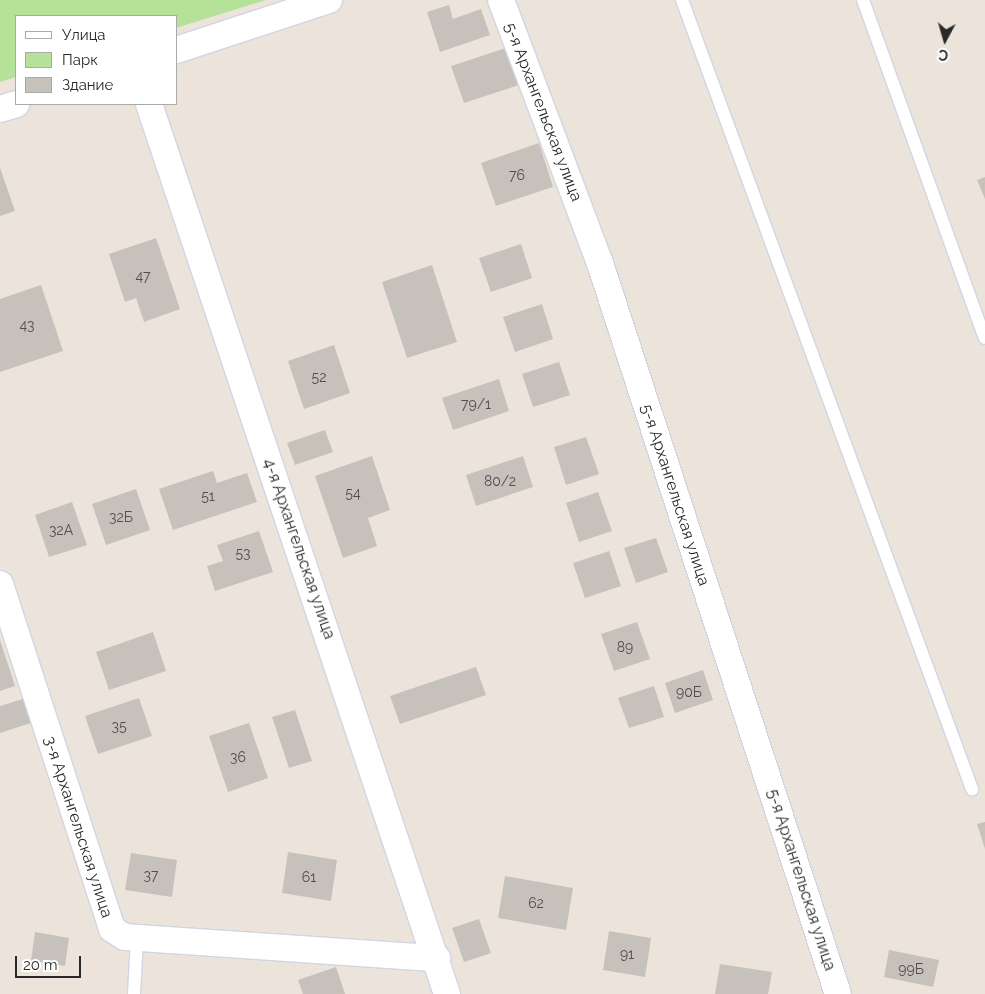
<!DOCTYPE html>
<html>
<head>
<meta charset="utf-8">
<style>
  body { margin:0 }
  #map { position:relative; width:985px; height:994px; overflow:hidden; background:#ece4db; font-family:Raleway,sans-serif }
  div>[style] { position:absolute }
  .green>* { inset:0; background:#b5e298 }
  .building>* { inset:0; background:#c7c1bb }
  .roads { filter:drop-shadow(1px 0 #d1d5e2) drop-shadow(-1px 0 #d1d5e2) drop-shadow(0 1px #d1d5e2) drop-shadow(0 -1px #d1d5e2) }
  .service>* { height:12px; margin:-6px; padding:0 6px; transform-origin:6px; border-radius:6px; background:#fff }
  .minor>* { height:26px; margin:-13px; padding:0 13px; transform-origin:13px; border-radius:13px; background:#fff }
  span { translate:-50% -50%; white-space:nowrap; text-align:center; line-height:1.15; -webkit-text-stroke:4px #fff; paint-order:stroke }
  .number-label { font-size:14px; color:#504f4e }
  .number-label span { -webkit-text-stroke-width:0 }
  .street-label { font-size:16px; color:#292929 }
  .legend { position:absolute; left:15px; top:15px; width:162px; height:90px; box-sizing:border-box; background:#fff; border:1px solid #a9a9a9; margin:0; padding:6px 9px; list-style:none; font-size:15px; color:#292929 }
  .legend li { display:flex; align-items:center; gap:10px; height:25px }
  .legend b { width:25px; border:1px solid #a9a9a9 }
  .north { position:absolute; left:920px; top:15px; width:50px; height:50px; -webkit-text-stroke:4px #fff; paint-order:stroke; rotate:186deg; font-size:14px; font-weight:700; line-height:20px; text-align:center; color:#292929 }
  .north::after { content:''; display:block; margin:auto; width:18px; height:22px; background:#292929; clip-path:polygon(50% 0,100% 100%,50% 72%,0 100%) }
  .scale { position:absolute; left:15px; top:956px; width:66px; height:22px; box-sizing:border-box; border:2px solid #292929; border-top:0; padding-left:6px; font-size:15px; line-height:18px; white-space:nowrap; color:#292929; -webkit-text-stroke:4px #fff; paint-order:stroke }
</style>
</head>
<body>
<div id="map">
  <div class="green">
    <div style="clip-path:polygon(0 0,266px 0,176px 28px,176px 16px,16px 16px,16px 77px,0 82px)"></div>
  </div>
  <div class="building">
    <div style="clip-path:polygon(449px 5px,453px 19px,481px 9px,490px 35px,440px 52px,427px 12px)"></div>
    <div style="clip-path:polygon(506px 48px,519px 85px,464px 103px,451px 66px)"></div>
    <div style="clip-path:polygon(539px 143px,553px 187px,496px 206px,481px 163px)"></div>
    <div style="clip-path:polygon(0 168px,15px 211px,0 216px)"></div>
    <div style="clip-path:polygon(985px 177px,985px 199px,977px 180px)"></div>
    <div style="clip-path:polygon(156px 238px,180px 309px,144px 322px,136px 298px,125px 302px,109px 254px)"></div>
    <div style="clip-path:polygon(521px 244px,532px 278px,491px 292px,479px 258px)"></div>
    <div style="clip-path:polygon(432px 265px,457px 342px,407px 358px,382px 282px)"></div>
    <div style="clip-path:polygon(41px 285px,63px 351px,0 372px,0 299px)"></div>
    <div style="clip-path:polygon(542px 304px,553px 339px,515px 352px,503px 317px)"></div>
    <div style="clip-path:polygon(334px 345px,350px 393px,304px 409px,288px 361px)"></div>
    <div style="clip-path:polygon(559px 362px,570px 395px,533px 407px,522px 374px)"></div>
    <div style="clip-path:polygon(499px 379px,509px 411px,453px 430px,442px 398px)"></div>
    <div style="clip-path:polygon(325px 430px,333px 452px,295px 465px,287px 443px)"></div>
    <div style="clip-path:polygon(586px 437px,599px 474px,566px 485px,554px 447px)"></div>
    <div style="clip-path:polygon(372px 456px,390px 510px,368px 518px,377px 546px,343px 558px,315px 476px)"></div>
    <div style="clip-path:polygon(523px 456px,533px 487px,476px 506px,466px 475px)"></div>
    <div style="clip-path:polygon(213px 471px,217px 483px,247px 473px,257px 502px,173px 530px,159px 489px)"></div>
    <div style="clip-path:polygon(136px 489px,150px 530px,106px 545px,92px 504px)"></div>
    <div style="clip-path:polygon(598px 492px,612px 531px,579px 542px,566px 503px)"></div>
    <div style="clip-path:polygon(72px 502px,87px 545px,49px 557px,35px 515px)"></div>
    <div style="clip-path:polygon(259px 531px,273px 572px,215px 591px,207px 566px,223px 561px,217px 545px)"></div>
    <div style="clip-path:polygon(656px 538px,668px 572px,636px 583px,624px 548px)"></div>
    <div style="clip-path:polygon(609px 551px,621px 586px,585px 598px,573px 563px)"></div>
    <div style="clip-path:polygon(637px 622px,650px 659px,614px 671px,601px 634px)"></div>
    <div style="clip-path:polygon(153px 632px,166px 671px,109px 690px,96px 652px)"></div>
    <div style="clip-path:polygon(0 640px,15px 686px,0 691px)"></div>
    <div style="clip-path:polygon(476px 667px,486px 695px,400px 724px,390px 696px)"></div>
    <div style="clip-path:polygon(703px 670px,713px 700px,675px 713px,665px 683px)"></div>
    <div style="clip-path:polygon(654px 686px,664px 717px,629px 728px,618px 698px)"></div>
    <div style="clip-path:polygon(26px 698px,34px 722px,0 733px,0 706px)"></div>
    <div style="clip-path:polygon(139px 698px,152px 736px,98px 754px,85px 716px)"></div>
    <div style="clip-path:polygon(295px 710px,312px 761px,289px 768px,272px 717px)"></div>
    <div style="clip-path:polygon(249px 723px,268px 778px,228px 792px,209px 736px)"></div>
    <div style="clip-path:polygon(985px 822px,985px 849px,977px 824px)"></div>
    <div style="clip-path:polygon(288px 852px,337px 860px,331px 901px,282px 893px)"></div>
    <div style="clip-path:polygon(131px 853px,177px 860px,172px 897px,125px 890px)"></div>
    <div style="clip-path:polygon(505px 876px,573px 888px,566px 930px,498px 918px)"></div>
    <div style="clip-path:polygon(479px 919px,491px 953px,464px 962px,452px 928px)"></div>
    <div style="clip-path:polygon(609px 931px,651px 938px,645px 977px,603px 970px)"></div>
    <div style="clip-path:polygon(35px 932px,69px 938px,65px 966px,31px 961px)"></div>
    <div style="clip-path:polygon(889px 950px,939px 960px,933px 987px,884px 977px)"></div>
    <div style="clip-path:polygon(720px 964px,772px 972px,768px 994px,715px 994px)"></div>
    <div style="clip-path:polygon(336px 967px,345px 994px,303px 994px,298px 980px)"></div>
  </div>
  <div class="roads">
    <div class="service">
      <div style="left:682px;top:0;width:841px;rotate:69.82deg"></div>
      <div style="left:863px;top:0;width:359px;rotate:70.2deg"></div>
      <div style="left:134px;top:994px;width:56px;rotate:-86.9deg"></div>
    </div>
    <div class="minor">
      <div style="left:501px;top:0;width:281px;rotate:69.4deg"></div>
      <div style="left:600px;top:263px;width:769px;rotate:71.97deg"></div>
      <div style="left:176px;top:50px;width:161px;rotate:-18.1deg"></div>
      <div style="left:149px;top:104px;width:939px;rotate:71.49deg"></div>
      <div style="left:0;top:109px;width:17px;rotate:-17deg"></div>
      <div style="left:0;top:584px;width:363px;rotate:72deg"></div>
      <div style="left:112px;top:929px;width:15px;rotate:32deg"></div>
      <div style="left:125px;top:937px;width:313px;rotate:3.9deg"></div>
    </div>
  </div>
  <div class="number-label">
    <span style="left:517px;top:175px">76</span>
    <span style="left:143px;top:276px">47</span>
    <span style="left:27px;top:325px">43</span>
    <span style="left:319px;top:377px">52</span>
    <span style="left:476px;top:404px">79/1</span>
    <span style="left:500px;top:481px">80/2</span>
    <span style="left:353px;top:493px">54</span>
    <span style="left:208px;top:496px">51</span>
    <span style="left:121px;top:517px">32Б</span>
    <span style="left:61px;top:530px">32А</span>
    <span style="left:243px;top:553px">53</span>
    <span style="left:625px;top:647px">89</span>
    <span style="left:689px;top:692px">90Б</span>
    <span style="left:119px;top:726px">35</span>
    <span style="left:238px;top:757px">36</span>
    <span style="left:151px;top:875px">37</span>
    <span style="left:309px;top:877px">61</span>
    <span style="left:536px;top:903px">62</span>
    <span style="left:627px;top:954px">91</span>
    <span style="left:911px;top:969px">99Б</span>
  </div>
  <div class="street-label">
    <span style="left:543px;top:112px;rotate:69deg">5-я Архангельская улица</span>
    <span style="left:675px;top:495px;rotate:72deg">5-я Архангельская улица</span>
    <span style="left:299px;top:549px;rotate:71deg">4-я Архангельская улица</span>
    <span style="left:78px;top:827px;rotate:72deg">3-я Архангельская улица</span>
    <span style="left:801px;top:880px;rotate:72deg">5-я Архангельская улица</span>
  </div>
  <ul class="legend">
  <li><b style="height:6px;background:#fff"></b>Улица</li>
  <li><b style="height:14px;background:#b5e298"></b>Парк</li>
  <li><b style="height:14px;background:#c7c1bb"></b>Здание</li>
  </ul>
  <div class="north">С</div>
  <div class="scale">20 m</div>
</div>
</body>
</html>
